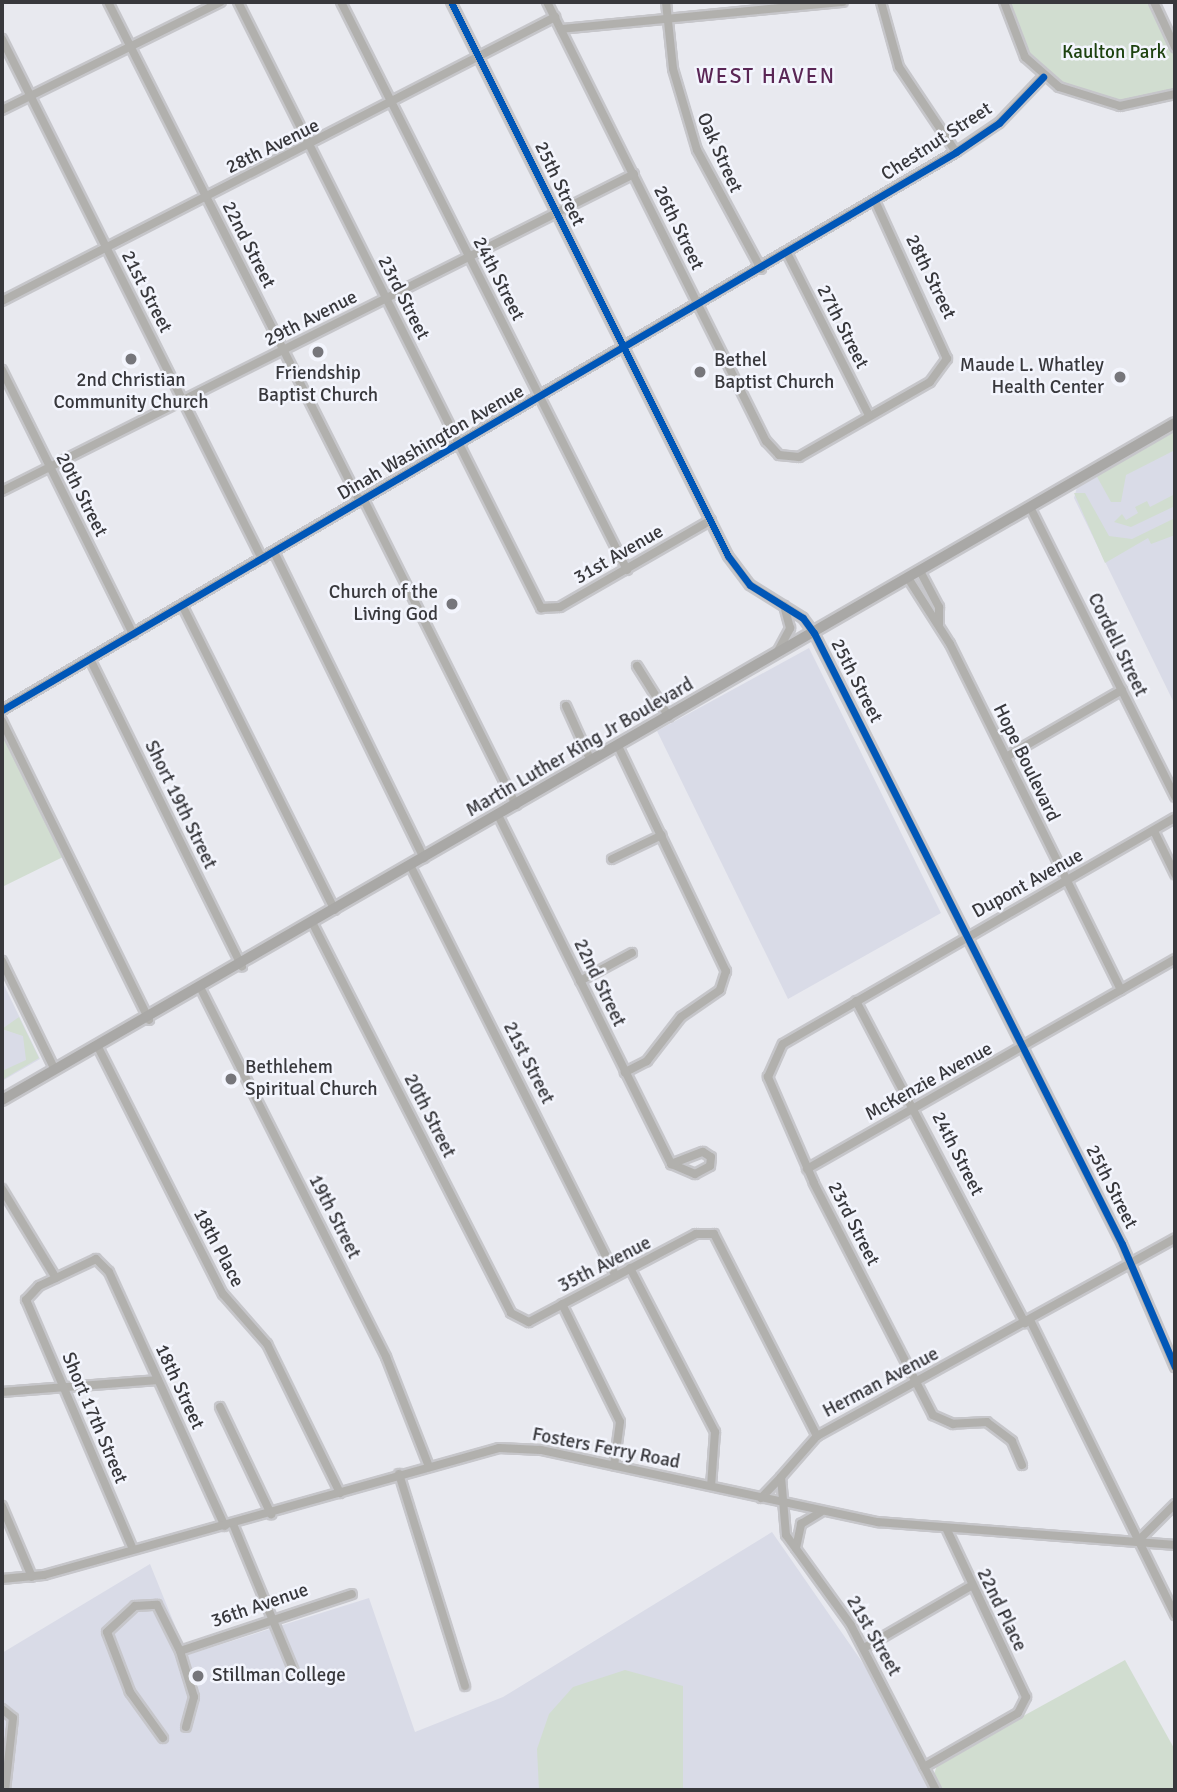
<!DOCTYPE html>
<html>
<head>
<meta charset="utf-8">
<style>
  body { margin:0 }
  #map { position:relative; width:1177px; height:1792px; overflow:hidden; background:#e8e9ef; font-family:Signika,sans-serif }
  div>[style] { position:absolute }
  .built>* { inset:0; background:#d9dbe7 }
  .green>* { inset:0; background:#d1ddd0 }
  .roads { filter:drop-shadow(2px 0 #c6c6ca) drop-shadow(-2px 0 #c6c6ca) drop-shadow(0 2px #c6c6ca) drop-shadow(0 -2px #c6c6ca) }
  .minor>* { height:8px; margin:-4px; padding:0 4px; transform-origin:4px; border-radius:4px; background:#b1b0ad }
  .major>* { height:10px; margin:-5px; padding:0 5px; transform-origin:5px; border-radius:5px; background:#a9a8a6 }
  .cycleway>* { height:7px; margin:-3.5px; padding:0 3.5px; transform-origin:3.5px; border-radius:3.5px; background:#0057b8 }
  .dots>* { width:19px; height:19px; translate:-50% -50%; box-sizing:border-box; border:4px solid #f3f5fd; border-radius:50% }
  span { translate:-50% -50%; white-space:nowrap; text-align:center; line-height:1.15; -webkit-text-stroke:5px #f3f5fd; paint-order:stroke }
  .park-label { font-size:19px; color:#1d420f }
  .street-label { font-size:19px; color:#38383c }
  .poi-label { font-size:19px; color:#38383c }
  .left { translate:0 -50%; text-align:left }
  .right { translate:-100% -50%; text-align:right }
  .neighbourhood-label { font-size:21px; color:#5a2655; letter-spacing:2px }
  .frame { position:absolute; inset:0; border:4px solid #38383c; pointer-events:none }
</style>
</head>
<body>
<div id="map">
  <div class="built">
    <div style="clip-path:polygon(1175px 431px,1175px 705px,1074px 498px,1077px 487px)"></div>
    <div style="clip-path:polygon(809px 648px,941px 913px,788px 999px,657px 731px)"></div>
    <div style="clip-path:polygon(2px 981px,40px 1059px,2px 1081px)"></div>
    <div style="clip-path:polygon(772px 1532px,867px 1669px,929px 1790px,2px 1790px,2px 1653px,150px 1564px,187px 1655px,369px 1598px,415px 1732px,503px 1697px)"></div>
  </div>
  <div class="green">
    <div style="clip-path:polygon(1004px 2px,1154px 2px,1175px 47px,1175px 94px,1130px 106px,1076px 95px,1025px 57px)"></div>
    <div style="clip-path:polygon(1175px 431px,1175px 450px,1126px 475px,1121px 502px,1111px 502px,1096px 475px)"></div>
    <div style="clip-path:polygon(1074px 493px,1085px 493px,1109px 536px,1132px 539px,1175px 518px,1175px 535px,1151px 544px,1148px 538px,1105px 563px)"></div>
    <div style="clip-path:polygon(1175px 494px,1175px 506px,1131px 527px,1114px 522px,1122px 514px,1126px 520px,1138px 513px,1135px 507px,1147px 501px,1150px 507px)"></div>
    <div style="clip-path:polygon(2px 728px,65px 856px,2px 887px)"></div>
    <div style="clip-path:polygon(19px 1017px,39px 1058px,2px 1080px,2px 1071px,26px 1060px,23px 1036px,2px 1029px)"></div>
    <div style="clip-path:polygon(1125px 1660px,1175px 1750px,1175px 1790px,943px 1790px,934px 1774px,938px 1763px)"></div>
    <div style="clip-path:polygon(625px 1670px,683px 1686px,683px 1790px,539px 1790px,537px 1749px,549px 1714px,573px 1687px)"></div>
  </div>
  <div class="roads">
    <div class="minor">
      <div style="left:108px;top:2px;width:560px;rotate:63.25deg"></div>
      <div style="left:238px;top:2px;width:678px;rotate:63.43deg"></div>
      <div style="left:541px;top:608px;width:19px;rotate:-3deg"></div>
      <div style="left:560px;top:607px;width:174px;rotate:-29.9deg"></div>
      <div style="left:341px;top:2px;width:636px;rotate:63.27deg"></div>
      <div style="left:451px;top:2px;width:619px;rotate:63.43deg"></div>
      <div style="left:728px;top:556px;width:36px;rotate:53deg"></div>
      <div style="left:750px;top:585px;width:62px;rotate:31.9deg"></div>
      <div style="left:803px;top:618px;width:19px;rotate:54deg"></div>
      <div style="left:814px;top:633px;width:684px;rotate:63.25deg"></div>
      <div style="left:1122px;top:1244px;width:134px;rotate:66.7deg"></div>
      <div style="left:547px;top:2px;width:491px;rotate:63.5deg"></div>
      <div style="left:766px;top:441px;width:19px;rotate:47deg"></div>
      <div style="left:779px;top:455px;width:20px;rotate:6deg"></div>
      <div style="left:799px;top:457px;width:151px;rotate:-29.8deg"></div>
      <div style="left:930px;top:382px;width:29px;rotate:-54deg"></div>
      <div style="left:947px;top:359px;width:174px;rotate:-114.5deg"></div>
      <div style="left:666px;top:2px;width:67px;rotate:84deg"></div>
      <div style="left:673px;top:69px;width:84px;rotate:73.5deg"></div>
      <div style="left:697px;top:150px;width:135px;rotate:61.7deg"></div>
      <div style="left:881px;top:2px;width:67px;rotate:74.5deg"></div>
      <div style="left:899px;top:67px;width:102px;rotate:56.2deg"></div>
      <div style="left:1004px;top:2px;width:59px;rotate:69.1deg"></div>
      <div style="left:1025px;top:57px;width:45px;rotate:41.4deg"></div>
      <div style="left:1059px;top:87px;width:64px;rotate:17.3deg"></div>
      <div style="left:1120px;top:106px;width:56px;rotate:-12.3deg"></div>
      <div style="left:1154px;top:2px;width:50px;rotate:65deg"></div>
      <div style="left:561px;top:29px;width:283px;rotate:-5.5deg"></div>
      <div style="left:2px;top:39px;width:581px;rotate:63.43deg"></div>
      <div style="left:2px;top:110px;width:244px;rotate:-26.3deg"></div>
      <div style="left:787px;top:253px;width:182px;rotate:63.2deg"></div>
      <div style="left:2px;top:301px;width:622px;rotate:-27.18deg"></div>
      <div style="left:2px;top:370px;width:295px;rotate:63.6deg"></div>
      <div style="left:2px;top:491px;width:707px;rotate:-26.64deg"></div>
      <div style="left:364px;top:500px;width:341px;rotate:63.5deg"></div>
      <div style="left:1030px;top:507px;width:324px;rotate:63.4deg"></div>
      <div style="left:274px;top:552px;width:341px;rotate:63.9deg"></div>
      <div style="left:920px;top:571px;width:41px;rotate:62.2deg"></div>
      <div style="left:939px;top:607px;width:18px;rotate:90deg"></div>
      <div style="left:908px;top:578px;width:78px;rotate:57.5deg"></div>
      <div style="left:950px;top:644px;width:386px;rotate:63.7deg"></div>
      <div style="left:182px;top:605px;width:341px;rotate:63.4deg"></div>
      <div style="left:778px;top:651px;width:26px;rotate:-62deg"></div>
      <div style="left:790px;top:628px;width:23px;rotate:-105deg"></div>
      <div style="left:90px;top:659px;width:343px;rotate:63.7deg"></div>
      <div style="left:637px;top:666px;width:60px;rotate:57.9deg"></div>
      <div style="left:566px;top:706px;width:60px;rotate:65.6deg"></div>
      <div style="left:2px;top:710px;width:1105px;rotate:-30.32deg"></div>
      <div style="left:956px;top:152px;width:52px;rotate:-34deg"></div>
      <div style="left:999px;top:123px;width:64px;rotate:-46.3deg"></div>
      <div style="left:2px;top:721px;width:333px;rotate:63.8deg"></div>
      <div style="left:618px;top:746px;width:250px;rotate:64.4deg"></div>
      <div style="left:726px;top:971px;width:20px;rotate:108deg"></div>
      <div style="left:720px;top:990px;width:47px;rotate:145.3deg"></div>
      <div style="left:681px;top:1017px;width:56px;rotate:127.7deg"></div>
      <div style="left:647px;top:1061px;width:25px;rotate:153deg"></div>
      <div style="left:1006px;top:757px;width:134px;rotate:-30deg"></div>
      <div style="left:498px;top:815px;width:390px;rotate:63.6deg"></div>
      <div style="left:1154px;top:831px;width:48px;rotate:64deg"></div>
      <div style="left:612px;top:859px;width:55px;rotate:-25.6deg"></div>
      <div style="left:411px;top:867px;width:455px;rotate:63.4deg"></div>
      <div style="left:313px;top:924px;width:436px;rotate:63deg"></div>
      <div style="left:511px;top:1313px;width:20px;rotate:27deg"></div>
      <div style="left:529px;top:1322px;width:189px;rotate:-27.8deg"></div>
      <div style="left:696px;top:1234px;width:18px"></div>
      <div style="left:714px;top:1234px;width:227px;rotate:63deg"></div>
      <div style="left:2px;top:961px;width:121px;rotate:64.1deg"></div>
      <div style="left:580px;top:981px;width:59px;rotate:-28.3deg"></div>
      <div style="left:201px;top:989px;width:412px;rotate:63.3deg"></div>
      <div style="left:386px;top:1357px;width:115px;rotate:68.6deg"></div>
      <div style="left:856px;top:1001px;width:364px;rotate:62.3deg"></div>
      <div style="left:98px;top:1047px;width:277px;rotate:63.2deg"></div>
      <div style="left:223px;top:1294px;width:67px;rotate:48.7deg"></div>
      <div style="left:267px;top:1344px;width:166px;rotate:63.9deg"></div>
      <div style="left:703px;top:1152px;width:9px;rotate:32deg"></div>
      <div style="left:711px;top:1157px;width:9px;rotate:96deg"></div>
      <div style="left:710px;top:1166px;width:17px;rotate:152deg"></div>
      <div style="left:695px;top:1174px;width:26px;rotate:-157deg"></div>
      <div style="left:671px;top:1164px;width:34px;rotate:-21deg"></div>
      <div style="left:807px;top:1169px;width:424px;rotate:-29.7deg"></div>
      <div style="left:2px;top:1189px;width:104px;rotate:58.8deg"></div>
      <div style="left:630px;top:1268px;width:185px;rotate:62.6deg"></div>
      <div style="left:715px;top:1432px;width:54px;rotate:94.2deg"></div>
      <div style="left:562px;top:1304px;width:131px;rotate:63.8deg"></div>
      <div style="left:620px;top:1422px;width:44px;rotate:97.8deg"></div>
      <div style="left:1030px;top:1320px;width:329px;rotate:63.8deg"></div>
      <div style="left:2px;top:1392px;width:156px;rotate:-4.4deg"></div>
      <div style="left:220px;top:1407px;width:119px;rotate:64.5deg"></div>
      <div style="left:1022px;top:1465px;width:26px;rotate:-113deg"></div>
      <div style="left:1012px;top:1441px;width:31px;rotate:-143deg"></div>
      <div style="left:987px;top:1422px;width:34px;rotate:177deg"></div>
      <div style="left:953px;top:1424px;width:22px;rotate:-156deg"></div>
      <div style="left:933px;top:1415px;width:261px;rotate:-117.2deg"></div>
      <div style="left:814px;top:1183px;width:116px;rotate:-113.5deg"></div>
      <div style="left:768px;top:1077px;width:36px;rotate:-66deg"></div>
      <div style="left:783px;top:1044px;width:452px;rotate:-30deg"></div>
      <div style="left:399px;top:1474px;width:222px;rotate:72.7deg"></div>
      <div style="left:761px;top:1498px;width:29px;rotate:-46deg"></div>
      <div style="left:2px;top:1506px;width:77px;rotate:67.1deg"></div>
      <div style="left:233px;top:1524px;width:159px;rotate:67.5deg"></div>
      <div style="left:1138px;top:1541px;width:52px;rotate:-45deg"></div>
      <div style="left:132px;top:1547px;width:269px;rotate:-113.2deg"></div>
      <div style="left:26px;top:1300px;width:19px;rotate:-47deg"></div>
      <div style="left:39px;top:1286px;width:63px;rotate:-25.3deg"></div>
      <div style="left:96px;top:1259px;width:18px;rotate:45deg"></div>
      <div style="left:109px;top:1272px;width:279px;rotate:65.5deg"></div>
      <div style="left:796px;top:1548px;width:25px;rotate:-78deg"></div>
      <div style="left:801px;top:1524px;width:23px;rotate:-31deg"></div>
      <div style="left:2px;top:1579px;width:42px;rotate:-5.4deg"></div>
      <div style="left:44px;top:1575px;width:472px;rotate:-15.6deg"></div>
      <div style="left:499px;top:1448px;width:42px;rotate:2.7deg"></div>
      <div style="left:541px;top:1450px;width:345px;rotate:12.1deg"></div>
      <div style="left:878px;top:1522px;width:298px;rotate:4.4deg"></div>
      <div style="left:864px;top:1648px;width:124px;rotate:-30.1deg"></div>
      <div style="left:180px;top:1651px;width:181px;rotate:-18.3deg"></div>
      <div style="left:2px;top:1709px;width:14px;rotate:39deg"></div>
      <div style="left:13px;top:1718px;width:72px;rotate:96.3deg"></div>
      <div style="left:163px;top:1738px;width:57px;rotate:-125.7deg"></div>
      <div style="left:130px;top:1692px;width:64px;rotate:-111deg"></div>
      <div style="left:107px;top:1632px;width:38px;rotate:-43deg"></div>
      <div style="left:135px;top:1606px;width:22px;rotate:-3deg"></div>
      <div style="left:157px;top:1605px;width:51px;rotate:63.4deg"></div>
      <div style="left:180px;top:1651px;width:48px;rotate:73.1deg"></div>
      <div style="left:194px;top:1697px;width:31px;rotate:105deg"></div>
      <div style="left:924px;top:1767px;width:108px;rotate:-29.9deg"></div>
      <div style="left:1018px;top:1713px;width:18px;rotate:-63deg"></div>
      <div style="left:1026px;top:1697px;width:187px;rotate:-115.3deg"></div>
      <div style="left:936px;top:1790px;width:186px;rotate:-117.3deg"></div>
      <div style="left:851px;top:1625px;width:111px;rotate:-125.8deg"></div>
      <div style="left:786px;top:1535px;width:58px;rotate:-94.9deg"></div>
      <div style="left:781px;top:1477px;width:55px;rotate:-48.7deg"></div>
      <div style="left:817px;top:1436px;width:409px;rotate:-28.9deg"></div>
    </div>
    <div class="major">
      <div style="left:2px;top:1100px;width:1354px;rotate:-29.99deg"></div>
    </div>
  </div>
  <div class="cycleway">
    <div style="left:451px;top:2px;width:619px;rotate:63.43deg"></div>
    <div style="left:728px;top:556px;width:36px;rotate:53deg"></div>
    <div style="left:750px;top:585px;width:62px;rotate:31.9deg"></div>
    <div style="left:803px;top:618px;width:19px;rotate:54deg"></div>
    <div style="left:814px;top:633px;width:684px;rotate:63.25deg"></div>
    <div style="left:1122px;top:1244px;width:134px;rotate:66.7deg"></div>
    <div style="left:2px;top:710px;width:1105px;rotate:-30.32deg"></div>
    <div style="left:956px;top:152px;width:52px;rotate:-34deg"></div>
    <div style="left:999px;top:123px;width:64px;rotate:-46.3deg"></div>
  </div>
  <div class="dots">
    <div style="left:318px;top:352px;background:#76767b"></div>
    <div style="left:131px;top:359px;background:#76767b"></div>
    <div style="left:700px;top:372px;background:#76767b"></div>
    <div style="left:1120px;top:377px;background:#76767b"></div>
    <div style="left:452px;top:604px;background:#76767b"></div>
    <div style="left:231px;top:1079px;background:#76767b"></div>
    <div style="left:198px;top:1676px;background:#76767b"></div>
  </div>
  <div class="park-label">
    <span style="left:1114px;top:53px">Kaulton Park</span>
  </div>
  <div class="street-label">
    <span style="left:937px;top:142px;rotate:-33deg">Chestnut Street</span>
    <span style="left:273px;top:147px;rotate:-26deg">28th Avenue</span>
    <span style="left:719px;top:153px;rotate:66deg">Oak Street</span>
    <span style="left:559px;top:184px;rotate:64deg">25th Street</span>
    <span style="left:678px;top:228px;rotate:64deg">26th Street</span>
    <span style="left:248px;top:245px;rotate:63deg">22nd Street</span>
    <span style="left:930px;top:277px;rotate:64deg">28th Street</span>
    <span style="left:498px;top:279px;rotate:63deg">24th Street</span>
    <span style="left:146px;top:292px;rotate:63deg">21st Street</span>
    <span style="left:403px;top:298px;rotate:63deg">23rd Street</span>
    <span style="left:311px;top:319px;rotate:-27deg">29th Avenue</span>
    <span style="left:842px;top:327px;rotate:63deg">27th Street</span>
    <span style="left:431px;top:443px;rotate:-30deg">Dinah Washington Avenue</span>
    <span style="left:81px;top:495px;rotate:63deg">20th Street</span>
    <span style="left:619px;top:555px;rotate:-30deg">31st Avenue</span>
    <span style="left:1117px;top:645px;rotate:64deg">Cordell Street</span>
    <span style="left:856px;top:681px;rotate:63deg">25th Street</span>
    <span style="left:580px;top:748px;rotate:-30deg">Martin Luther King Jr Boulevard</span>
    <span style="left:1026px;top:763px;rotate:64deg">Hope Boulevard</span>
    <span style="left:180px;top:805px;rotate:64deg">Short 19th Street</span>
    <span style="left:1028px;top:884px;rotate:-29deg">Dupont Avenue</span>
    <span style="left:599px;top:983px;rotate:64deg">22nd Street</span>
    <span style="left:528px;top:1063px;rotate:63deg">21st Street</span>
    <span style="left:929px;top:1082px;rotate:-29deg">McKenzie Avenue</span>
    <span style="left:429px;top:1116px;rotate:63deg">20th Street</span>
    <span style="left:957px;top:1154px;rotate:63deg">24th Street</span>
    <span style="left:1111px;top:1187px;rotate:63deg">25th Street</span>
    <span style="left:334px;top:1217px;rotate:63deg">19th Street</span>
    <span style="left:853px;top:1224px;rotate:63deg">23rd Street</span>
    <span style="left:218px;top:1248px;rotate:62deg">18th Place</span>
    <span style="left:605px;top:1265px;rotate:-27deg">35th Avenue</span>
    <span style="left:881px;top:1383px;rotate:-28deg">Herman Avenue</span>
    <span style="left:179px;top:1387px;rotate:65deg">18th Street</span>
    <span style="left:94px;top:1418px;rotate:67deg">Short 17th Street</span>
    <span style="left:606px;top:1449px;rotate:11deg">Fosters Ferry Road</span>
    <span style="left:260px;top:1606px;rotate:-19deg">36th Avenue</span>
    <span style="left:1001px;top:1610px;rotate:64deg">22nd Place</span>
    <span style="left:873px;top:1636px;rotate:60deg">21st Street</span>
  </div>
  <div class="poi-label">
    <span class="left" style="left:714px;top:372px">Bethel<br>Baptist Church</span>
    <span class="right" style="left:1104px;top:377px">Maude L. Whatley<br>Health Center</span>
    <span style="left:318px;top:385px">Friendship<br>Baptist Church</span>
    <span style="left:131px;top:392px">2nd Christian<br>Community Church</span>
    <span class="right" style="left:438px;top:604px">Church of the<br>Living God</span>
    <span class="left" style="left:245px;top:1079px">Bethlehem<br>Spiritual Church</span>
    <span class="left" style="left:212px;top:1676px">Stillman College</span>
  </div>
  <div class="neighbourhood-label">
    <span style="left:766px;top:76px">WEST HAVEN</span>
  </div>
  <div class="frame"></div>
</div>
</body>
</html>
